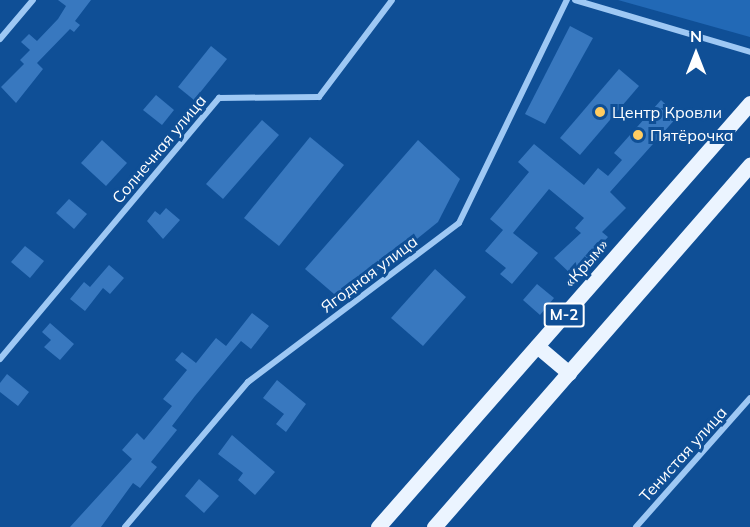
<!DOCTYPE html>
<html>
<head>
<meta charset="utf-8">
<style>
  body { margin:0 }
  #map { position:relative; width:750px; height:527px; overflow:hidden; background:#0f4f96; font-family:Mulish,sans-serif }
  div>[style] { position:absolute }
  .green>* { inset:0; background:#2269b6 }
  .building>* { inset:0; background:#3878bf }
  .minor>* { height:6px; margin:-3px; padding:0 3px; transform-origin:3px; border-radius:3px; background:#9ec8f4 }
  .primary>* { height:15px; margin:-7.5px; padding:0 7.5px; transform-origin:7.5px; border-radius:7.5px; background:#ebf4ff }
  .dots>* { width:16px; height:16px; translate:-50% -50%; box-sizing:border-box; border:3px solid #0f4f96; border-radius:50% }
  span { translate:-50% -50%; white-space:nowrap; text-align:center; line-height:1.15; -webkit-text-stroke:6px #0f4f96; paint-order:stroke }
  .shield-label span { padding:2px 4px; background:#0f4f96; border:2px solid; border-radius:4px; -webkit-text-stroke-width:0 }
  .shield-label { font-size:15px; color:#fff; font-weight:700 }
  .poi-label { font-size:16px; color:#fff }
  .left { translate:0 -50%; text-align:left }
  .street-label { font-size:16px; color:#fff }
  .north { position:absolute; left:666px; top:24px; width:60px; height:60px; -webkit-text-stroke:4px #0f4f96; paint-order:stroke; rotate:0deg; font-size:16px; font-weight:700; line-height:24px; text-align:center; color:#fff }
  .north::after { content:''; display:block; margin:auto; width:21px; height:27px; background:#fff; clip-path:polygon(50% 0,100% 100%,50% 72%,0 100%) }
</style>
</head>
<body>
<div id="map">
  <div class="green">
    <div style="clip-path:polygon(618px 0,750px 0,750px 37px)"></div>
  </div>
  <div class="building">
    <div style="clip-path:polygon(58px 0,91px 0,75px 21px,80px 25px,74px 32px,70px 29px,37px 63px,43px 69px,16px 103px,1px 87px,24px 64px,20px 60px,30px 50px,21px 42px,29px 34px,37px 41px,58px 19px,66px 6px)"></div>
    <div style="clip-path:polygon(570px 26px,593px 38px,545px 124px,525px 114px)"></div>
    <div style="clip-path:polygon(211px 46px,227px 59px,194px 100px,178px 87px)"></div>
    <div style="clip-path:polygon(619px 69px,639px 86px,580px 155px,560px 138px)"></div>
    <div style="clip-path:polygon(156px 95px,174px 110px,162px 125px,143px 110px)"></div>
    <div style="clip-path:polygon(661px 100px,678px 116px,610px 192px,626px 208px,602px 232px,608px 237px,586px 262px,572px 275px,554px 258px,581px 233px,575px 228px,584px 218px,549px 189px,513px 233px,538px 253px,512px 284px,500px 274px,506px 268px,485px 251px,503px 230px,490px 219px,529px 172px,518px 162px,534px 144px,584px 185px,598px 168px,608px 176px,622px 160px,614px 153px)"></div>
    <div style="clip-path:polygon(262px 120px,279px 135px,223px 199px,206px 184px)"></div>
    <div style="clip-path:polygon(310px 137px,344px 165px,279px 246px,244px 218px)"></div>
    <div style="clip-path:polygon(102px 140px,127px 163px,106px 186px,81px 163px)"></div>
    <div style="clip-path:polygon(418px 140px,460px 179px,438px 222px,341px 300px,305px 269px)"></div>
    <div style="clip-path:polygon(69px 199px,87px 214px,74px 229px,56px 213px)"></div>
    <div style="clip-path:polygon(166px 208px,180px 220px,163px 239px,147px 221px,155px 211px,160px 215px)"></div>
    <div style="clip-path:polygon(25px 246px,44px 261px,30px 278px,11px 262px)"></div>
    <div style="clip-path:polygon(109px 265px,124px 278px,110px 294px,103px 288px,85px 311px,70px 299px,84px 282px,90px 287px)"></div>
    <div style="clip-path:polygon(435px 269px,466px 297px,423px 346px,391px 318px)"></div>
    <div style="clip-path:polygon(537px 284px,554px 298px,540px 315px,523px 300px)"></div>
    <div style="clip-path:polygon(252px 313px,269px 326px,251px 349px,241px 341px,195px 396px,172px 426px,177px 430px,151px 462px,157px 467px,140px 488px,133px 483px,101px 527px,70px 527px,132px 459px,122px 450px,137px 433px,144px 440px,172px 406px,163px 399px,187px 370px,175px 360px,182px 352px,196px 363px,216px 338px,226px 346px)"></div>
    <div style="clip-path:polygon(50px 323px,74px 344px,60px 360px,44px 347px,51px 340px,42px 332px)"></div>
    <div style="clip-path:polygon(7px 374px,29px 392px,18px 406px,0 392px,0 383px)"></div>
    <div style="clip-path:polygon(277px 380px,306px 404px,286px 432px,276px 424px,284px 414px,263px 398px)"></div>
    <div style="clip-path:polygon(232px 435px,275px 472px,255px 495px,238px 480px,243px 473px,218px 454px)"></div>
    <div style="clip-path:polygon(199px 479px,219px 496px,204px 513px,185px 496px)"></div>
  </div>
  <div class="minor">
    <div style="left:575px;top:0;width:183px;rotate:16.5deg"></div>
    <div style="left:0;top:39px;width:51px;rotate:-49.8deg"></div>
    <div style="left:0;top:359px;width:341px;rotate:-50deg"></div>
    <div style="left:219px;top:98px;width:100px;rotate:-0.6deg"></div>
    <div style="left:319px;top:97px;width:121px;rotate:-53deg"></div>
    <div style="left:125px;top:527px;width:190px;rotate:-49.7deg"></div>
    <div style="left:248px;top:382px;width:264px;rotate:-37deg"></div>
    <div style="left:459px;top:223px;width:248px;rotate:-64.2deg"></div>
    <div style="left:636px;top:527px;width:172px;rotate:-48.5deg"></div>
  </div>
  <div class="primary">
    <div style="left:537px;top:346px;width:42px;rotate:40.2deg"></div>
    <div style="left:378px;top:527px;width:564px;rotate:-48.74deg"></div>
    <div style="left:434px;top:527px;width:481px;rotate:-48.9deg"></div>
  </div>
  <div class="dots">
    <div style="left:600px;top:112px;background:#ffcc61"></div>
    <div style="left:638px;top:135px;background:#ffcc61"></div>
  </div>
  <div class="shield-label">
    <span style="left:564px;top:315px">М-2</span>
  </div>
  <div class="poi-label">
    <span class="left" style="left:612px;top:112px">Центр Кровли</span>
    <span class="left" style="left:650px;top:135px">Пятёрочка</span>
  </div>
  <div class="street-label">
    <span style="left:159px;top:149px;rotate:-50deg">Солнечная улица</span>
    <span style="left:586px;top:263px;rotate:-49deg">«Крым»</span>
    <span style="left:369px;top:274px;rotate:-37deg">Ягодная улица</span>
    <span style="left:683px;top:454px;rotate:-48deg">Тенистая улица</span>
  </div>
  <div class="north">N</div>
</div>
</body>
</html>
